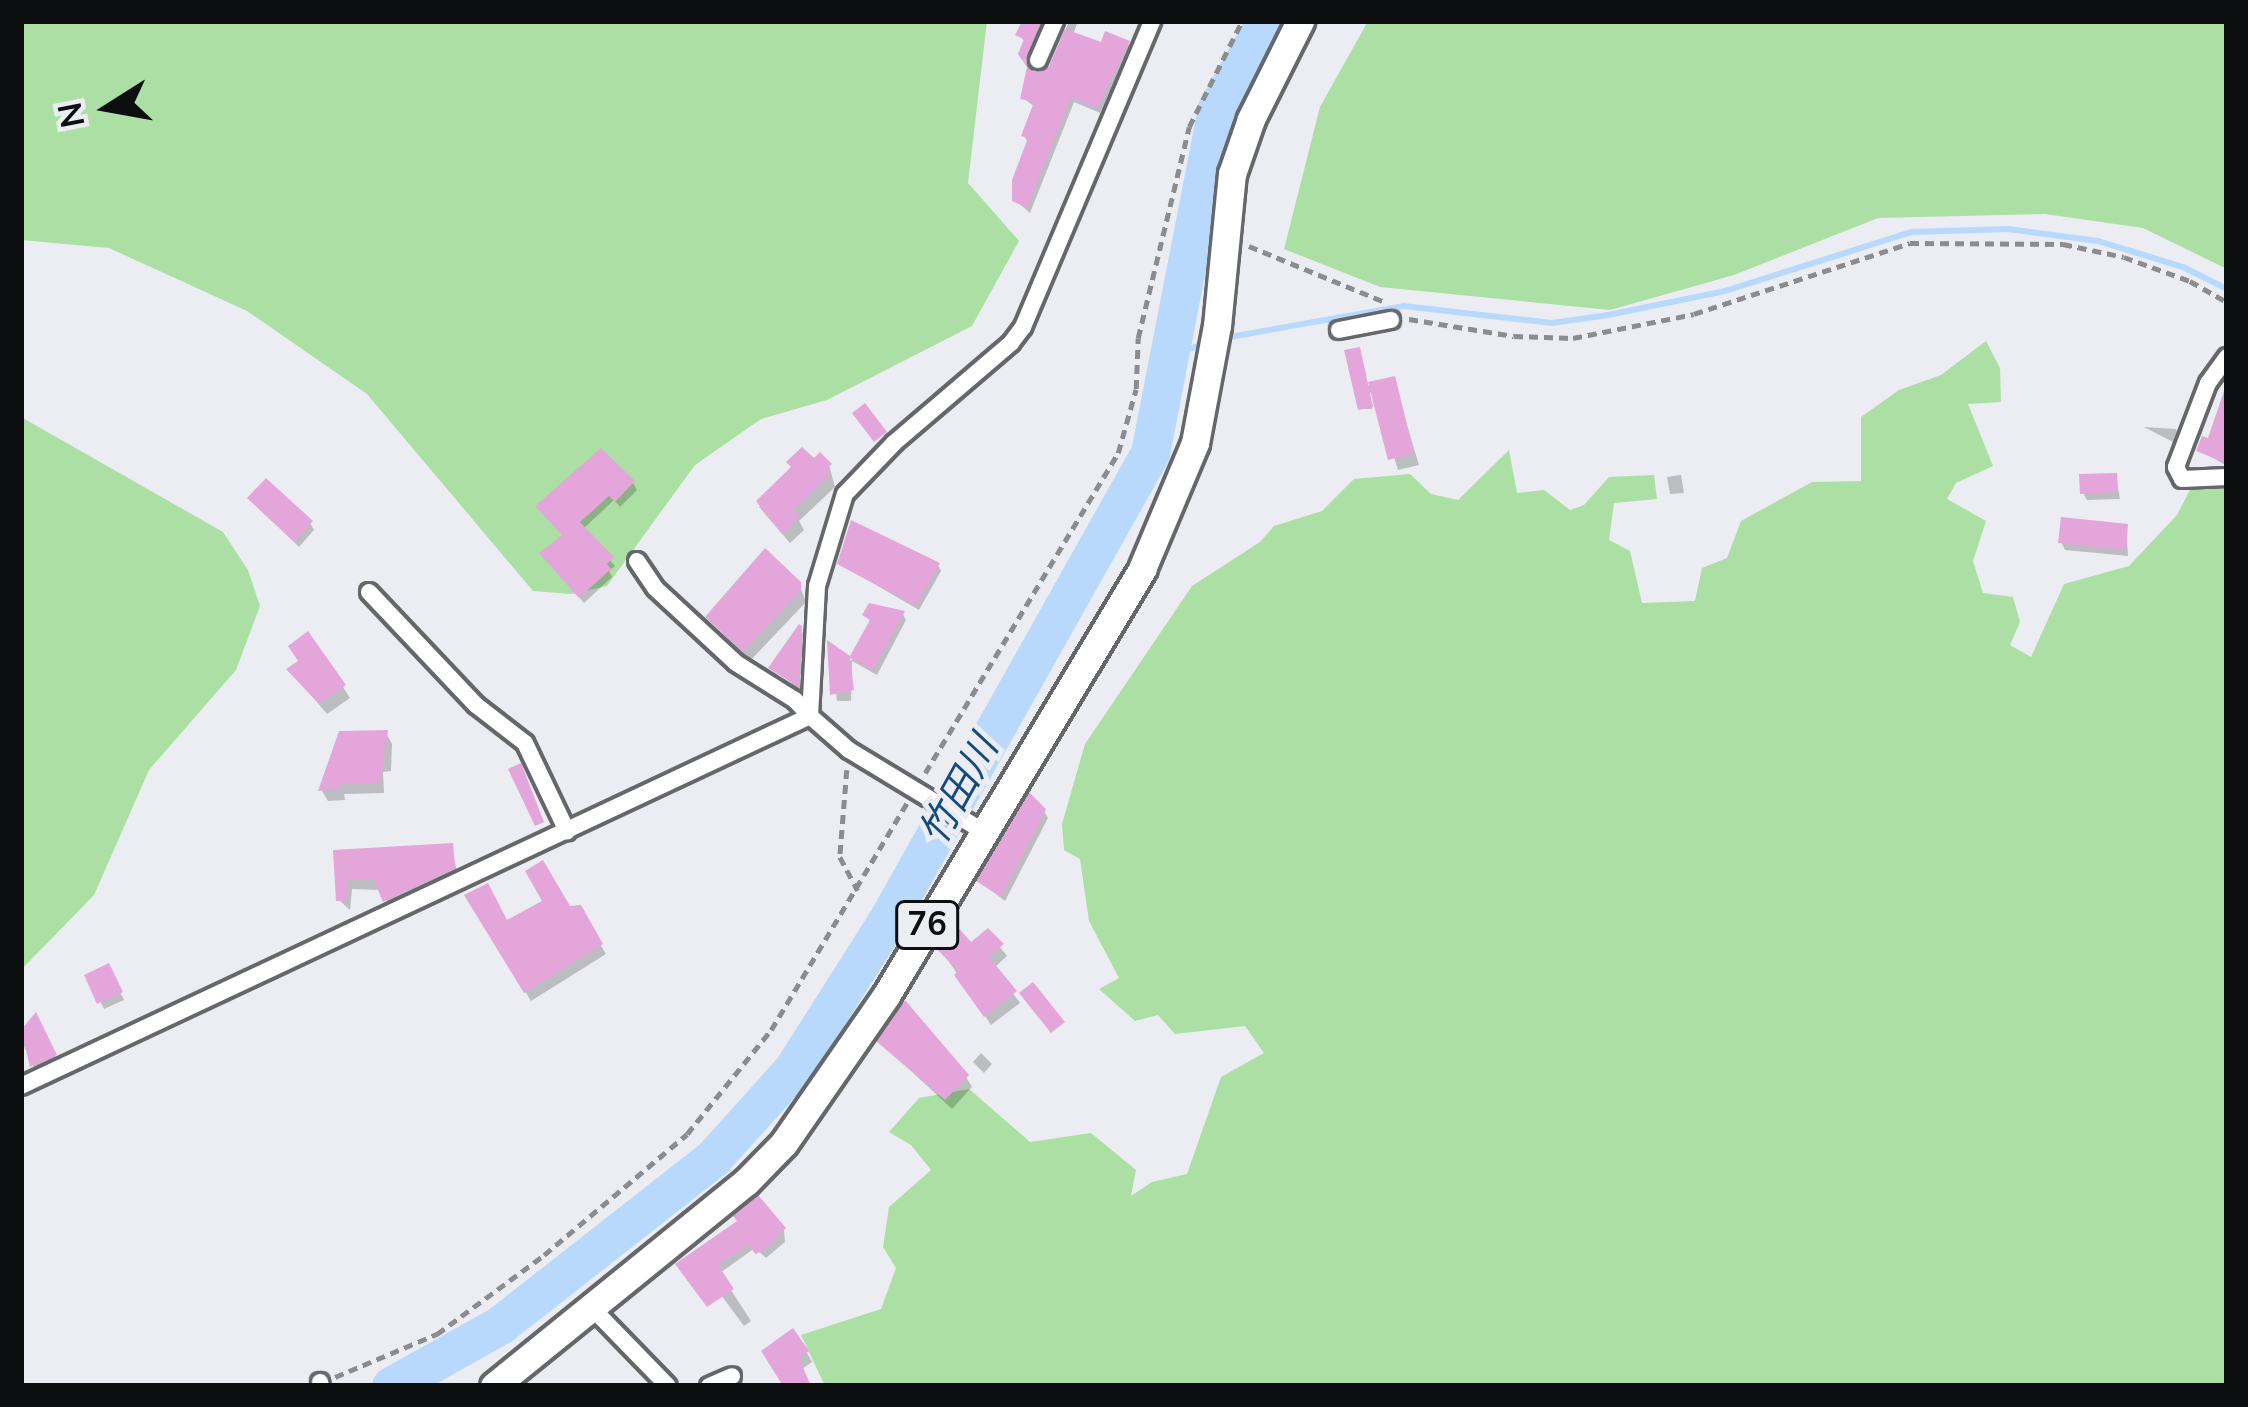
<!DOCTYPE html>
<html>
<head>
<meta charset="utf-8">
<style>
  body { margin:0 }
  #map { position:relative; width:2248px; height:1407px; overflow:hidden; background:#ebedf2; font-family:"Nunito Sans","Noto Sans JP",sans-serif }
  div>[style] { position:absolute }
  .green>* { inset:0; background:#acdfa3 }
  .shadow>* { inset:0; background:#0003 }
  .stream>* { height:6px; margin:-3px; padding:0 3px; transform-origin:3px; border-radius:3px; background:#b8d9fc }
  .river>* { height:39px; margin:-19.5px; padding:0 19.5px; transform-origin:19.5px; border-radius:19.5px; background:#b8d9fc }
  .building>* { inset:0; background:#e3a5da }
  .path>* { height:4.5px; margin-top:-2.25px; transform-origin:0; background:repeating-linear-gradient(90deg,#8a8c90 0 9px,transparent 0 15px) }
  .roads { filter:drop-shadow(3px 0 #65676b) drop-shadow(-3px 0 #65676b) drop-shadow(0 3px #65676b) drop-shadow(0 -3px #65676b) }
  .street>* { height:16px; margin:-8px; padding:0 8px; transform-origin:8px; border-radius:8px; background:#fff }
  .primary>* { height:27px; margin:-13.5px; padding:0 13.5px; transform-origin:13.5px; border-radius:13.5px; background:#fff }
  span { translate:-50% -50%; white-space:nowrap; text-align:center; line-height:1.15; -webkit-text-stroke:10px #ebedf2; paint-order:stroke }
  .shield-label span { padding:3px 9px; background:#ebedf2; border:3px solid; border-radius:9px; -webkit-text-stroke-width:0 }
  .shield-label { font-size:33px; color:#0d0e10; font-weight:700 }
  .water-label { font-size:39px; color:#124b7f; font-style:italic }
  .frame { position:absolute; inset:0; border:24px solid #0d0e10; pointer-events:none }
  .north { position:absolute; left:48px; top:48px; width:120px; height:120px; -webkit-text-stroke:9px #ebedf2; paint-order:stroke; rotate:259deg; font-size:33px; font-weight:700; line-height:48px; text-align:center; color:#0d0e10 }
  .north::after { content:''; display:block; margin:auto; width:42px; height:54px; background:#0d0e10; clip-path:polygon(50% 0,100% 100%,50% 72%,0 100%) }
</style>
</head>
<body>
<div id="map">
  <div class="green">
    <div style="clip-path:polygon(21px 21px,987px 21px,968px 183px,1019px 241px,972px 326px,827px 400px,761px 419px,695px 465px,607px 586px,571px 594px,533px 591px,367px 394px,247px 311px,109px 248px,21px 240px)"></div>
    <div style="clip-path:polygon(1368px 21px,2227px 21px,2227px 269px,2143px 228px,2045px 214px,1878px 218px,1734px 275px,1610px 310px,1380px 287px,1284px 249px,1320px 107px)"></div>
    <div style="clip-path:polygon(1986px 341px,2000px 368px,2001px 402px,1968px 404px,1993px 466px,1956px 483px,1947px 499px,1986px 521px,1973px 561px,1983px 593px,2013px 597px,2020px 622px,2010px 645px,2031px 657px,2064px 584px,2129px 566px,2177px 515px,2193px 484px,2227px 482px,2227px 1386px,825px 1386px,801px 1335px,881px 1309px,896px 1268px,883px 1247px,889px 1207px,931px 1170px,911px 1145px,889px 1132px,919px 1098px,969px 1089px,1030px 1142px,1091px 1133px,1136px 1170px,1131px 1196px,1152px 1182px,1187px 1174px,1221px 1077px,1264px 1053px,1245px 1026px,1175px 1034px,1158px 1015px,1135px 1021px,1099px 989px,1119px 978px,1089px 921px,1080px 859px,1064px 850px,1062px 824px,1085px 744px,1192px 586px,1260px 542px,1274px 526px,1322px 511px,1354px 479px,1410px 474px,1431px 494px,1458px 500px,1509px 450px,1517px 493px,1544px 490px,1570px 510px,1584px 505px,1609px 477px,1654px 475px,1657px 499px,1614px 503px,1609px 540px,1630px 551px,1642px 603px,1695px 601px,1702px 568px,1727px 558px,1741px 521px,1812px 482px,1861px 481px,1861px 417px,1899px 390px,1941px 375px)"></div>
    <div style="clip-path:polygon(21px 417px,223px 532px,248px 570px,260px 606px,236px 670px,149px 770px,94px 895px,21px 970px)"></div>
  </div>
  <div class="shadow">
    <div style="clip-path:polygon(1025px 21px,1049px 21px,1028px 64px,1022px 54px,1026px 43px,1019px 35px)"></div>
    <div style="clip-path:polygon(1069px 21px,1078px 21px,1073px 35px,1102px 46px,1128px 43px,1131px 50px,1100px 113px,1074px 102px,1030px 213px,1015px 200px,1029px 144px,1024px 136px,1035px 107px,1023px 98px,1033px 76px,1051px 68px)"></div>
    <div style="clip-path:polygon(1393px 379px,1419px 465px,1398px 470px,1374px 392px,1369px 393px,1372px 409px,1361px 409px,1367px 386px)"></div>
    <div style="clip-path:polygon(2227px 392px,2227px 466px,2199px 450px,2210px 442px)"></div>
    <div style="clip-path:polygon(2144px 427px,2176px 429px,2177px 431px,2173px 442px)"></div>
    <div style="clip-path:polygon(803px 452px,829px 465px,835px 487px,799px 521px,804px 530px,790px 543px,759px 507px)"></div>
    <div style="clip-path:polygon(1681px 475px,1684px 493px,1670px 494px,1667px 477px)"></div>
    <div style="clip-path:polygon(2116px 476px,2120px 499px,2087px 500px,2083px 493px)"></div>
    <div style="clip-path:polygon(633px 483px,637px 490px,620px 507px,614px 500px,583px 529px,615px 566px,609px 571px,612px 577px,584px 603px,547px 561px,565px 537px,543px 513px)"></div>
    <div style="clip-path:polygon(251px 499px,310px 523px,314px 530px,299px 547px)"></div>
    <div style="clip-path:polygon(2126px 527px,2128px 556px,2065px 550px,2061px 542px)"></div>
    <div style="clip-path:polygon(840px 564px,938px 565px,941px 571px,919px 610px)"></div>
    <div style="clip-path:polygon(799px 584px,806px 602px,750px 661px,708px 617px)"></div>
    <div style="clip-path:polygon(903px 614px,906px 620px,877px 675px,852px 661px,851px 701px,837px 701px,830px 646px,851px 661px,872px 623px,865px 615px)"></div>
    <div style="clip-path:polygon(802px 631px,803px 634px,800px 690px,772px 668px)"></div>
    <div style="clip-path:polygon(290px 670px,343px 687px,350px 698px,327px 714px)"></div>
    <div style="clip-path:polygon(386px 733px,392px 744px,391px 771px,383px 772px,384px 793px,344px 794px,345px 800px,328px 801px,322px 791px,341px 734px)"></div>
    <div style="clip-path:polygon(1044px 811px,1048px 818px,1005px 901px,979px 881px)"></div>
    <div style="clip-path:polygon(451px 847px,459px 879px,392px 911px,381px 890px,352px 889px,350px 910px,339px 900px,336px 853px)"></div>
    <div style="clip-path:polygon(468px 897px,507px 923px,579px 908px,606px 954px,531px 1001px)"></div>
    <div style="clip-path:polygon(988px 932px,1007px 956px,994px 968px,1020px 1003px,991px 1025px,940px 948px,971px 946px)"></div>
    <div style="clip-path:polygon(108px 967px,124px 1000px,104px 1009px,88px 976px)"></div>
    <div style="clip-path:polygon(36px 1016px,58px 1062px,36px 1072px,21px 1040px,21px 1031px)"></div>
    <div style="clip-path:polygon(880px 1042px,966px 1077px,972px 1087px,952px 1109px)"></div>
    <div style="clip-path:polygon(981px 1053px,992px 1064px,984px 1073px,973px 1062px)"></div>
    <div style="clip-path:polygon(784px 1230px,785px 1242px,766px 1258px,755px 1248px,720px 1273px,751px 1321px,744px 1326px,710px 1280px,679px 1265px)"></div>
    <div style="clip-path:polygon(765px 1352px,807px 1353px,812px 1362px,802px 1369px,810px 1386px,786px 1386px)"></div>
  </div>
  <div class="stream">
    <div style="left:1224px;top:338px;width:182px;rotate:-10.1deg"></div>
    <div style="left:1403px;top:306px;width:150px;rotate:6.5deg"></div>
    <div style="left:1552px;top:323px;width:57px;rotate:-8.1deg"></div>
    <div style="left:1608px;top:315px;width:119px;rotate:-11.6deg"></div>
    <div style="left:1725px;top:291px;width:195px;rotate:-17.6deg"></div>
    <div style="left:1911px;top:232px;width:97px;rotate:-1.8deg"></div>
    <div style="left:2008px;top:229px;width:91px;rotate:7.6deg"></div>
    <div style="left:2098px;top:241px;width:89px;rotate:17deg"></div>
    <div style="left:2183px;top:267px;width:49px;rotate:26.6deg"></div>
    <div style="left:1162px;top:373px;width:36px;rotate:-42deg"></div>
    <div style="left:1189px;top:349px;width:18px;rotate:-19deg"></div>
  </div>
  <div class="river">
    <div style="left:391px;top:1386px;width:125px;rotate:-29.2deg"></div>
    <div style="left:500px;top:1325px;width:269px;rotate:-38.1deg"></div>
    <div style="left:712px;top:1159px;width:121px;rotate:-48deg"></div>
    <div style="left:793px;top:1069px;width:175px;rotate:-57.6deg"></div>
    <div style="left:887px;top:921px;width:537px;rotate:-60.67deg"></div>
    <div style="left:1150px;top:453px;width:351px;rotate:-79deg"></div>
    <div style="left:1217px;top:108px;width:100px;rotate:-60.6deg"></div>
  </div>
  <div class="building">
    <div style="clip-path:polygon(1022px 21px,1041px 21px,1025px 60px,1034px 72px,1049px 66px,1065px 29px,1101px 42px,1105px 31px,1130px 41px,1097px 108px,1071px 97px,1027px 208px,1012px 201px,1012px 180px,1028px 138px,1021px 136px,1034px 102px,1020px 99px,1027px 67px,1018px 54px,1024px 39px,1015px 35px)"></div>
    <div style="clip-path:polygon(1360px 347px,1373px 407px,1358px 410px,1344px 350px)"></div>
    <div style="clip-path:polygon(1395px 376px,1414px 453px,1388px 460px,1368px 382px)"></div>
    <div style="clip-path:polygon(2224px 391px,2227px 392px,2226px 463px,2196px 451px,2202px 436px,2208px 438px)"></div>
    <div style="clip-path:polygon(865px 403px,887px 432px,874px 442px,852px 413px)"></div>
    <div style="clip-path:polygon(802px 447px,814px 458px,820px 452px,832px 464px,826px 469px,831px 474px,793px 510px,800px 516px,782px 534px,756px 501px,791px 467px,786px 462px)"></div>
    <div style="clip-path:polygon(601px 448px,635px 481px,615px 502px,609px 496px,580px 522px,614px 557px,607px 564px,611px 569px,579px 598px,539px 553px,562px 535px,535px 506px)"></div>
    <div style="clip-path:polygon(2117px 473px,2118px 492px,2080px 494px,2079px 474px)"></div>
    <div style="clip-path:polygon(266px 478px,313px 521px,294px 542px,247px 498px)"></div>
    <div style="clip-path:polygon(2061px 517px,2128px 524px,2126px 550px,2058px 543px)"></div>
    <div style="clip-path:polygon(851px 520px,940px 563px,916px 606px,837px 564px)"></div>
    <div style="clip-path:polygon(765px 548px,801px 582px,801px 590px,743px 652px,705px 617px)"></div>
    <div style="clip-path:polygon(869px 603px,905px 611px,873px 670px,850px 658px,854px 690px,830px 695px,827px 640px,850px 656px,870px 620px,862px 615px)"></div>
    <div style="clip-path:polygon(799px 624px,802px 626px,799px 687px,768px 668px)"></div>
    <div style="clip-path:polygon(308px 631px,346px 685px,319px 704px,286px 669px,298px 661px,288px 646px)"></div>
    <div style="clip-path:polygon(388px 730px,380px 783px,340px 784px,340px 789px,318px 791px,339px 731px)"></div>
    <div style="clip-path:polygon(521px 763px,544px 822px,535px 826px,508px 769px)"></div>
    <div style="clip-path:polygon(1029px 792px,1046px 809px,1001px 897px,976px 881px)"></div>
    <div style="clip-path:polygon(453px 843px,455px 868px,383px 902px,374px 880px,348px 880px,346px 901px,336px 901px,333px 850px)"></div>
    <div style="clip-path:polygon(543px 860px,570px 906px,581px 905px,603px 944px,524px 993px,464px 895px,488px 883px,507px 920px,542px 901px,525px 871px)"></div>
    <div style="clip-path:polygon(957px 926px,971px 942px,988px 928px,1004px 944px,989px 957px,1017px 991px,984px 1017px,954px 975px,958px 971px,936px 948px)"></div>
    <div style="clip-path:polygon(109px 963px,123px 992px,97px 1004px,84px 975px)"></div>
    <div style="clip-path:polygon(1033px 982px,1065px 1022px,1051px 1033px,1019px 993px)"></div>
    <div style="clip-path:polygon(905px 1000px,969px 1075px,945px 1100px,876px 1041px)"></div>
    <div style="clip-path:polygon(36px 1012px,57px 1055px,30px 1067px,21px 1030px)"></div>
    <div style="clip-path:polygon(758px 1195px,786px 1228px,763px 1251px,755px 1254px,749px 1244px,718px 1265px,734px 1289px,707px 1307px,675px 1264px,737px 1221px,733px 1216px)"></div>
    <div style="clip-path:polygon(793px 1328px,809px 1351px,799px 1358px,811px 1386px,783px 1386px,761px 1351px)"></div>
  </div>
  <div class="path">
    <div style="left:1249px;top:246px;width:149px;rotate:22.4deg"></div>
    <div style="left:1409px;top:319px;width:106px;rotate:9.2deg"></div>
    <div style="left:1514px;top:336px;width:59px;rotate:1.9deg"></div>
    <div style="left:1573px;top:338px;width:123px;rotate:-11.2deg"></div>
    <div style="left:1694px;top:314px;width:227px;rotate:-18.2deg"></div>
    <div style="left:1910px;top:243px;width:153px;rotate:0.4deg"></div>
    <div style="left:2063px;top:244px;width:62px;rotate:12deg"></div>
    <div style="left:2124px;top:257px;width:70px;rotate:20deg"></div>
    <div style="left:2190px;top:281px;width:43px;rotate:29.6deg"></div>
    <div style="left:847px;top:770px;width:87px;rotate:94.6deg"></div>
    <div style="left:840px;top:857px;width:38px;rotate:62deg"></div>
    <div style="left:925px;top:773px;width:374px;rotate:-58.9deg"></div>
    <div style="left:1118px;top:453px;width:66px;rotate:-74.3deg"></div>
    <div style="left:1136px;top:389px;width:51px;rotate:-87.8deg"></div>
    <div style="left:1138px;top:338px;width:217px;rotate:-76.4deg"></div>
    <div style="left:1189px;top:127px;width:119px;rotate:-63.4deg"></div>
    <div style="left:335px;top:1377px;width:111px;rotate:-22.9deg"></div>
    <div style="left:437px;top:1334px;width:133px;rotate:-36.4deg"></div>
    <div style="left:544px;top:1255px;width:187px;rotate:-40.2deg"></div>
    <div style="left:687px;top:1134px;width:134px;rotate:-51.1deg"></div>
    <div style="left:771px;top:1030px;width:265px;rotate:-59.1deg"></div>
  </div>
  <div class="roads">
    <div class="street">
      <div style="left:1038px;top:60px;width:43px;rotate:-66.4deg"></div>
      <div style="left:1339px;top:330px;width:53px;rotate:-10.9deg"></div>
      <div style="left:2227px;top:357px;width:32px;rotate:126deg"></div>
      <div style="left:2208px;top:383px;width:90px;rotate:110.9deg"></div>
      <div style="left:2176px;top:467px;width:13px;rotate:63deg"></div>
      <div style="left:2182px;top:479px;width:45px;rotate:-2.5deg"></div>
      <div style="left:637px;top:561px;width:32px;rotate:56deg"></div>
      <div style="left:655px;top:588px;width:110px;rotate:42.8deg"></div>
      <div style="left:736px;top:663px;width:70px;rotate:32.1deg"></div>
      <div style="left:795px;top:700px;width:22px;rotate:47deg"></div>
      <div style="left:369px;top:592px;width:156px;rotate:46.6deg"></div>
      <div style="left:476px;top:705px;width:62px;rotate:37.8deg"></div>
      <div style="left:525px;top:743px;width:98px;rotate:64.5deg"></div>
      <div style="left:810px;top:716px;width:130px;rotate:-86.9deg"></div>
      <div style="left:817px;top:586px;width:96px;rotate:-73.1deg"></div>
      <div style="left:845px;top:494px;width:71px;rotate:-46.1deg"></div>
      <div style="left:894px;top:443px;width:154px;rotate:-40.5deg"></div>
      <div style="left:1011px;top:343px;width:20px;rotate:-53deg"></div>
      <div style="left:1023px;top:327px;width:332px;rotate:-67.1deg"></div>
      <div style="left:21px;top:1086px;width:871px;rotate:-25.12deg"></div>
      <div style="left:810px;top:716px;width:52px;rotate:41.1deg"></div>
      <div style="left:849px;top:750px;width:157px;rotate:31.2deg"></div>
      <div style="left:594px;top:1310px;width:106px;rotate:45.8deg"></div>
      <div style="left:320px;top:1382px;width:4px;rotate:76deg"></div>
      <div style="left:709px;top:1386px;width:25px;rotate:-23deg"></div>
    </div>
    <div class="primary">
      <div style="left:494px;top:1386px;width:324px;rotate:-39deg"></div>
      <div style="left:746px;top:1182px;width:54px;rotate:-45.7deg"></div>
      <div style="left:784px;top:1143px;width:181px;rotate:-55.3deg"></div>
      <div style="left:887px;top:994px;width:496px;rotate:-59deg"></div>
      <div style="left:1142px;top:569px;width:137px;rotate:-67.2deg"></div>
      <div style="left:1195px;top:443px;width:119px;rotate:-79.4deg"></div>
      <div style="left:1217px;top:326px;width:153px;rotate:-84.4deg"></div>
      <div style="left:1232px;top:174px;width:58px;rotate:-70.9deg"></div>
      <div style="left:1251px;top:119px;width:110px;rotate:-63.4deg"></div>
    </div>
  </div>
  <div class="shield-label">
    <span style="left:927px;top:925px">76</span>
  </div>
  <div class="water-label">
    <span style="left:960px;top:791px;rotate:-61deg">竹田川</span>
  </div>
  <div class="frame"></div>
  <div class="north">N</div>
</div>
</body>
</html>
